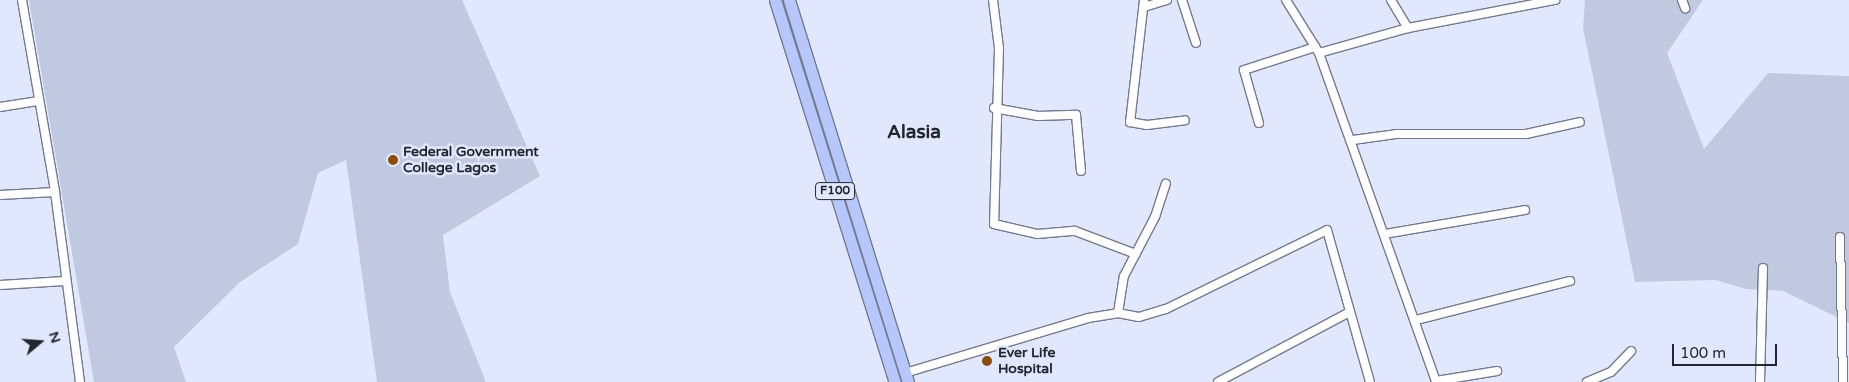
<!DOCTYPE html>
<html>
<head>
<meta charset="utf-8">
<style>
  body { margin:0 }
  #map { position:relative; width:1849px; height:382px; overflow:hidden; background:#e1e8fe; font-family:"Varela Round",sans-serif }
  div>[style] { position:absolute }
  .green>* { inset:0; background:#c1c9e0 }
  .roads { filter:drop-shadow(1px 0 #747a8e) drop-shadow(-1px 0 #747a8e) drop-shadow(0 1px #747a8e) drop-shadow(0 -1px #747a8e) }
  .minor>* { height:8px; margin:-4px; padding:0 4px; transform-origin:4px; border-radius:4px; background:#fff }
  .highway>* { height:11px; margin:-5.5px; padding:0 5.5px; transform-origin:5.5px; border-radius:5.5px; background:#b7c7fc }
  .dots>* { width:14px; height:14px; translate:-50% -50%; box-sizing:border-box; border:2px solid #e1e8fe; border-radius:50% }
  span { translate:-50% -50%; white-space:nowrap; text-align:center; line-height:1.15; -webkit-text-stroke:5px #e1e8fe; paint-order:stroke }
  .shield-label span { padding:1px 4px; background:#e1e8fe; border:1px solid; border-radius:4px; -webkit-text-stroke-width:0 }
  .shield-label { font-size:12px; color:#23262e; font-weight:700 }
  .poi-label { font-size:14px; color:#23262e; font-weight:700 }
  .left { translate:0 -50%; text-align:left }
  .district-label { font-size:19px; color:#23262e; font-weight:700 }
  .north { position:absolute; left:15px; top:317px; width:50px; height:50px; -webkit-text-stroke:4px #e1e8fe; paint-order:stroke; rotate:72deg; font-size:14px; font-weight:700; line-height:20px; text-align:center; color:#23262e }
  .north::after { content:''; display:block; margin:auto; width:18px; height:22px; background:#23262e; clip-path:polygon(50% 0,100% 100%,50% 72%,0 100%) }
  .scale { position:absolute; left:1672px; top:344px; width:105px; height:22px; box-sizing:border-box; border:2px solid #23262e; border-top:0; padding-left:6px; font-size:15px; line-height:18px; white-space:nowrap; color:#23262e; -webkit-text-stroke:4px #e1e8fe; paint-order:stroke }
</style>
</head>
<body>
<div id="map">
  <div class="green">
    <div style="clip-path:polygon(29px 0,462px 0,540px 176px,443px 235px,450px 292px,486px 382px,377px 382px,346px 160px,318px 173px,298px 244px,240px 282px,174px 347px,186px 382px,94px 382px)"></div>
    <div style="clip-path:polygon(1585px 0,1703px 0,1667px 53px,1704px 149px,1768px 73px,1849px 76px,1849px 323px,1783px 291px,1746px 289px,1716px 280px,1635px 282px,1583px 28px)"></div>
  </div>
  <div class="roads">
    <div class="minor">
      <div style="left:22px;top:0;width:195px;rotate:80.2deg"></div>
      <div style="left:55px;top:192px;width:192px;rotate:82.5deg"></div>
      <div style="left:993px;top:0;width:48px;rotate:82.9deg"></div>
      <div style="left:999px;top:48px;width:176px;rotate:91.6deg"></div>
      <div style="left:994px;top:224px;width:44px;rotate:13.1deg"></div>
      <div style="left:1037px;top:234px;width:38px;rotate:-5deg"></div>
      <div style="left:1075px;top:231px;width:65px;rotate:20.7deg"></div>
      <div style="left:1144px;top:0;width:123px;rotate:96.5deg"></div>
      <div style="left:1130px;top:122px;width:17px;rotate:10deg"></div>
      <div style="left:1147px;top:125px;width:38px;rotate:-7deg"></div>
      <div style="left:1182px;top:0;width:45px;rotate:72deg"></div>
      <div style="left:1286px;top:0;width:62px;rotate:58.1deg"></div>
      <div style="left:1319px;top:53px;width:349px;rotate:70.4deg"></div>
      <div style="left:1391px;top:0;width:33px;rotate:59deg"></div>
      <div style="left:1682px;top:0;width:9px;rotate:69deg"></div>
      <div style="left:1144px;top:7px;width:24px;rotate:-17deg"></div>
      <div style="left:1319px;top:53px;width:92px;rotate:-15.7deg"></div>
      <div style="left:1408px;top:28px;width:150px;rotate:-10.8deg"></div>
      <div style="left:0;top:107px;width:36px;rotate:-9deg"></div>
      <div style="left:994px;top:108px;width:45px;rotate:10.3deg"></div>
      <div style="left:1038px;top:116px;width:38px;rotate:-2deg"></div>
      <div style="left:1076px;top:115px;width:56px;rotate:84.9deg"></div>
      <div style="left:1259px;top:123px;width:55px;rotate:-105.8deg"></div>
      <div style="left:1244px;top:70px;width:75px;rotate:-17.9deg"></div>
      <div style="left:1353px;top:140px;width:43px;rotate:-7.9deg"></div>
      <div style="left:1396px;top:134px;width:130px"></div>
      <div style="left:1526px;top:134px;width:55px;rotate:-12.5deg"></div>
      <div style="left:0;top:195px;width:55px;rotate:-3.1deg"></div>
      <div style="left:1385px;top:234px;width:142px;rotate:-9.7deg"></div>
      <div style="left:1840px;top:237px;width:145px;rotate:88.8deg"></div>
      <div style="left:0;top:285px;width:65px;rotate:-3.5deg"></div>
      <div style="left:1118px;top:313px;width:37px;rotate:-81deg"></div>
      <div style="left:1124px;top:276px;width:67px;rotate:-62.3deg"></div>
      <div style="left:1155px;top:217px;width:35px;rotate:-72deg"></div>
      <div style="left:1416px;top:320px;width:159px;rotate:-14.2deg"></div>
      <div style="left:905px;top:373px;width:191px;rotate:-16.7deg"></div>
      <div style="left:1088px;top:318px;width:30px;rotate:-9deg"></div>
      <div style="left:1118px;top:313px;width:21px;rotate:11deg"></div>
      <div style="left:1139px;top:317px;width:28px;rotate:-17deg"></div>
      <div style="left:1166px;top:309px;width:179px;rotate:-26.1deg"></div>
      <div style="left:1327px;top:230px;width:158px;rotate:74.2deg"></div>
      <div style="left:1436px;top:381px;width:62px;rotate:-9.3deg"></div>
      <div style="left:1218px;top:382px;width:147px;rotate:-28deg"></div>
      <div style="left:1587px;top:382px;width:26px;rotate:-23deg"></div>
      <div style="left:1611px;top:372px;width:29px;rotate:-46deg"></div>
      <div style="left:1760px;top:382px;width:114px;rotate:-88.5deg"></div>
    </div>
    <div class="highway">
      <div style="left:775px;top:0;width:400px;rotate:72.6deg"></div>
      <div style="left:789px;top:0;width:400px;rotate:72.7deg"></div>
    </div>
  </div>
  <div class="dots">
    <div style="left:393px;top:160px;background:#894e09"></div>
    <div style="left:987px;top:361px;background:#894e09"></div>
  </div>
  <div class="shield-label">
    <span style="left:835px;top:191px">F100</span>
  </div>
  <div class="poi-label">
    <span class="left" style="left:403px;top:160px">Federal Government<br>College Lagos</span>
    <span class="left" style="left:998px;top:361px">Ever Life<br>Hospital</span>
  </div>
  <div class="district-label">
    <span style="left:914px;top:133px">Alasia</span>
  </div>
  <div class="north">N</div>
  <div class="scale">100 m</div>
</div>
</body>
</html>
